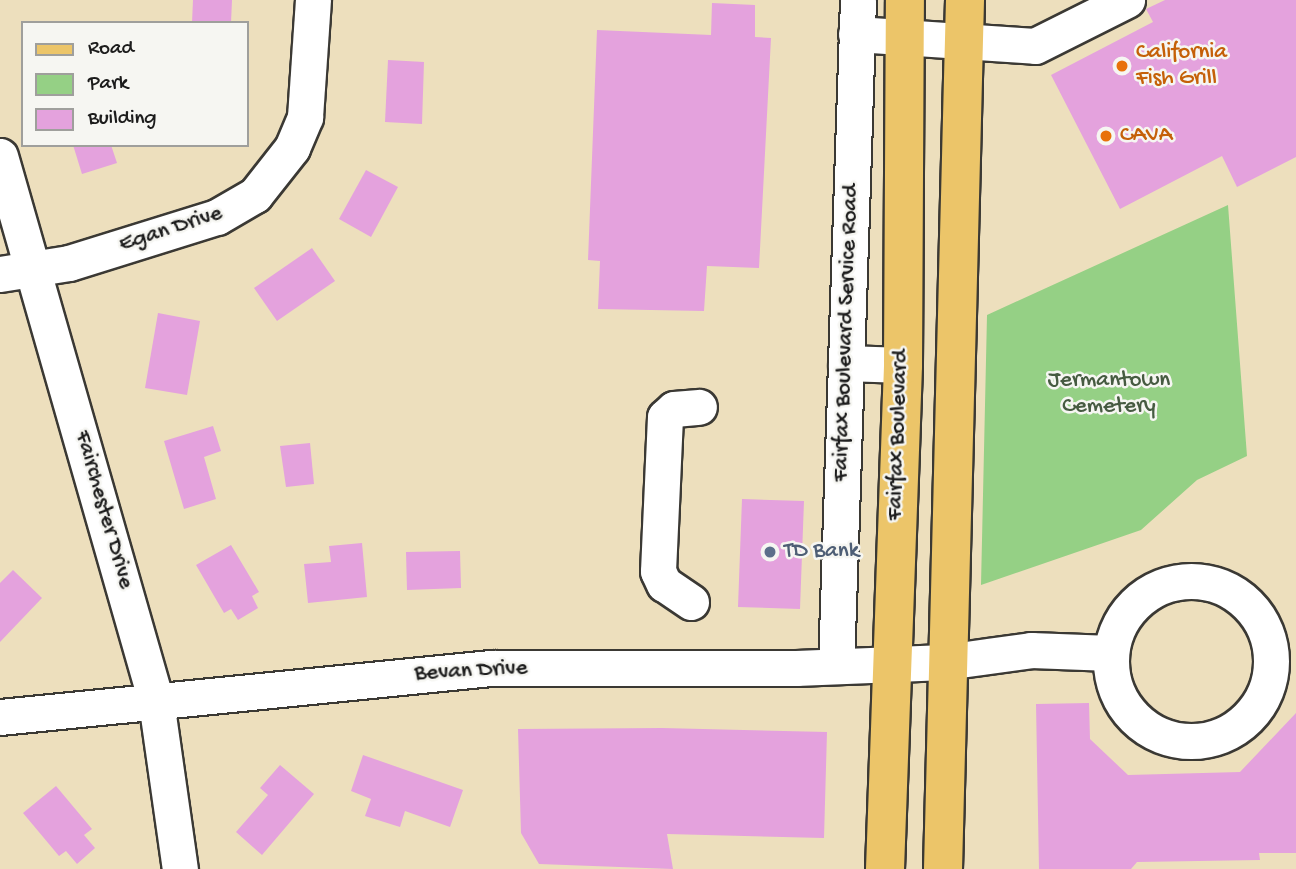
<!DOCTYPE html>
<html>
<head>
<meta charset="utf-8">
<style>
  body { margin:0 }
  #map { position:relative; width:1296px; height:869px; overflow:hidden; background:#eddfbd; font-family:"Gochi Hand",sans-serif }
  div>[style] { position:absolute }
  .green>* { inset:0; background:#95d085 }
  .building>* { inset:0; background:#e4a2dd }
  .roads { filter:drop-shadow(2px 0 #3b3934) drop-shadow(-2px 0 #3b3934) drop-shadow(0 2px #3b3934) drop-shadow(0 -2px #3b3934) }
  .minor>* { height:35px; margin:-17.5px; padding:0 17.5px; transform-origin:17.5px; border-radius:17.5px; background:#fff }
  .minor>.ring { margin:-17.5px; padding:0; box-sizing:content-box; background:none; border:35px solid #fff; border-radius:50% }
  .major>* { height:38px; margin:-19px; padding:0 19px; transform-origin:19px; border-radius:19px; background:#ecc569 }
  .dots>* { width:19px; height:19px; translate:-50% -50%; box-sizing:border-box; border:4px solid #f6f6f2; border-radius:50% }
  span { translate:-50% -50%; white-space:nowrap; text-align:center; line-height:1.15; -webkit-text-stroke:5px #f6f6f2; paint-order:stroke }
  .food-label { font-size:23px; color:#c56008 }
  .left { translate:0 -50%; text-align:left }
  .street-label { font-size:23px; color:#1c1c1c }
  .park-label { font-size:23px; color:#465b41 }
  .service-label { font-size:23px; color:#4e5e75 }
  .legend { position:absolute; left:21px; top:21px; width:228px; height:126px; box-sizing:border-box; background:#f6f6f2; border:2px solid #9f9f9c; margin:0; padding:9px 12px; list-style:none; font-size:21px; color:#1c1c1c }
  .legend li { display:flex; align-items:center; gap:14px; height:35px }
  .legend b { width:35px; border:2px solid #9f9f9c }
</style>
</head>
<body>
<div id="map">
  <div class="green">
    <div style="clip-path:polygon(1228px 205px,1247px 456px,1197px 480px,1141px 530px,981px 585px,987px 315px)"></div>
  </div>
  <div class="building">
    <div style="clip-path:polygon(193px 0,232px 0,231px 23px,192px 23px)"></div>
    <div style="clip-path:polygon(1165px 0,1296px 0,1296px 157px,1237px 187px,1222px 156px,1120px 209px,1051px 75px,1153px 22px,1146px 9px)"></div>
    <div style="clip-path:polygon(712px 3px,755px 5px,755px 37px,771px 38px,759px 268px,707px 266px,704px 311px,598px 309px,600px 261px,588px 260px,597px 30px,711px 35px)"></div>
    <div style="clip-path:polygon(388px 60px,424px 62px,422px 124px,385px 122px)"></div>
    <div style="clip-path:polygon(73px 145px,111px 145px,117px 163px,82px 174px)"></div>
    <div style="clip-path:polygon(366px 170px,398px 187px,371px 237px,339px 219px)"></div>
    <div style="clip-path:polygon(312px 248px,335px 281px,277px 321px,254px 288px)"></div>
    <div style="clip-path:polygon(158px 313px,200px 321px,187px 395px,145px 388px)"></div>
    <div style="clip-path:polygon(213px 426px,221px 451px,204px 457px,216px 499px,184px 509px,164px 441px)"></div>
    <div style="clip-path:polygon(310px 443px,314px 484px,286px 487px,280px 446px)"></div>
    <div style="clip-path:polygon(742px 499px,804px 501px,800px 609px,738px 607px)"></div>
    <div style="clip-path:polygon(362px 543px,367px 597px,308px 603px,304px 564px,331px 562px,329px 546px)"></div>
    <div style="clip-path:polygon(231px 545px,259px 592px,252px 596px,258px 608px,238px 620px,231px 609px,224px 613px,196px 565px)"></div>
    <div style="clip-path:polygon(460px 551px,461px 588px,407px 590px,406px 552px)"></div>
    <div style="clip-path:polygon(13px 570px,42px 598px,0 642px,0 583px)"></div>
    <div style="clip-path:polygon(1089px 703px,1090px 739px,1128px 775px,1240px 772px,1296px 713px,1296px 853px,1259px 853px,1260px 860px,1137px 862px,1131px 869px,1039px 869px,1036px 704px)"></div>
    <div style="clip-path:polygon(662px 728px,827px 732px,824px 838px,667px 834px,673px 869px,539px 864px,521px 833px,518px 729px)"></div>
    <div style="clip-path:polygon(363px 755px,463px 790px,450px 827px,405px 811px,400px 827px,365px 816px,371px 799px,351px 791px)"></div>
    <div style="clip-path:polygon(280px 765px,314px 794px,262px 855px,236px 832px,268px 795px,260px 788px)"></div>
    <div style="clip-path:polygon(56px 786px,92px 829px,84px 835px,95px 848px,77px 864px,66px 851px,59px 856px,23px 813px)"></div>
  </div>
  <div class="roads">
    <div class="minor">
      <div style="left:856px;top:34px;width:179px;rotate:3.8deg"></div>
      <div style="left:1035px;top:46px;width:103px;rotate:-26.6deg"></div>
      <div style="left:0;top:156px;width:567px;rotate:74.03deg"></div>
      <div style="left:156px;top:701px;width:170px;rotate:81.9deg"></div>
      <div style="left:0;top:274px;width:70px;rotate:-9.1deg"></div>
      <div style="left:69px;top:263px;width:155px;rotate:-17.3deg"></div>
      <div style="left:217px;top:217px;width:44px;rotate:-30.1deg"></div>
      <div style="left:255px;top:195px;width:60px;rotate:-51.8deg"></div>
      <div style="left:292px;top:148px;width:34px;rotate:-67deg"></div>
      <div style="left:305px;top:117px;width:117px;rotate:-86.1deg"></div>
      <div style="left:846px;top:363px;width:57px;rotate:2deg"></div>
      <div class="ring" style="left:1111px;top:581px;width:125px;height:125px"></div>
      <div style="left:691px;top:602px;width:32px;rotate:-146deg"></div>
      <div style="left:664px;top:584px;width:14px;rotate:-115deg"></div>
      <div style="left:658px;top:571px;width:154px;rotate:-87.4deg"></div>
      <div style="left:665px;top:417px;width:12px;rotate:-42deg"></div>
      <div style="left:674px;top:409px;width:25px;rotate:-5deg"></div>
      <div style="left:836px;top:666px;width:666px;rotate:-88.11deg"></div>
      <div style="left:0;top:717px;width:494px;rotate:-5.7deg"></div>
      <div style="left:492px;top:668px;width:304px"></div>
      <div style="left:796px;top:668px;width:149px;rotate:-2.3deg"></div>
      <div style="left:945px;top:662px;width:87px;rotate:-7.9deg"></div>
      <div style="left:1031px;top:650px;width:80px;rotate:2.1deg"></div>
    </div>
    <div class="major">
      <div style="left:885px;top:869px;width:504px;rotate:-87.95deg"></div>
      <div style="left:903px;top:365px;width:365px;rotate:-89.7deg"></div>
      <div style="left:943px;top:869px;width:869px;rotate:-88.55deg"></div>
    </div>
  </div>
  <div class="dots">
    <div style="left:1122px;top:66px;background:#e8710a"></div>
    <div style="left:1106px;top:136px;background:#e8710a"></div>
    <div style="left:770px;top:552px;background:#5c6f8a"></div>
  </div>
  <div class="food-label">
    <span class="left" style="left:1136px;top:66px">California<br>Fish Grill</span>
    <span class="left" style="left:1120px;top:136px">CAVA</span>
  </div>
  <div class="street-label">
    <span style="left:171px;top:230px;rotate:-18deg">Egan Drive</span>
    <span style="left:847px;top:333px;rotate:-88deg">Fairfax Boulevard Service Road</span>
    <span style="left:899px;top:435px;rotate:-88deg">Fairfax Boulevard</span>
    <span style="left:103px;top:510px;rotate:74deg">Fairchester Drive</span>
    <span style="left:471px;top:672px;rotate:-3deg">Bevan Drive</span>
  </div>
  <div class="park-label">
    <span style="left:1109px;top:394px">Jermantown<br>Cemetery</span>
  </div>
  <div class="service-label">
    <span class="left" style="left:784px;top:552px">TD Bank</span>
  </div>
  <ul class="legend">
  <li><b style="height:9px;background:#ecc569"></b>Road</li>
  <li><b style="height:19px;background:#95d085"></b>Park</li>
  <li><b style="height:19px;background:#e4a2dd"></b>Building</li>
  </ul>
</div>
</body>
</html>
